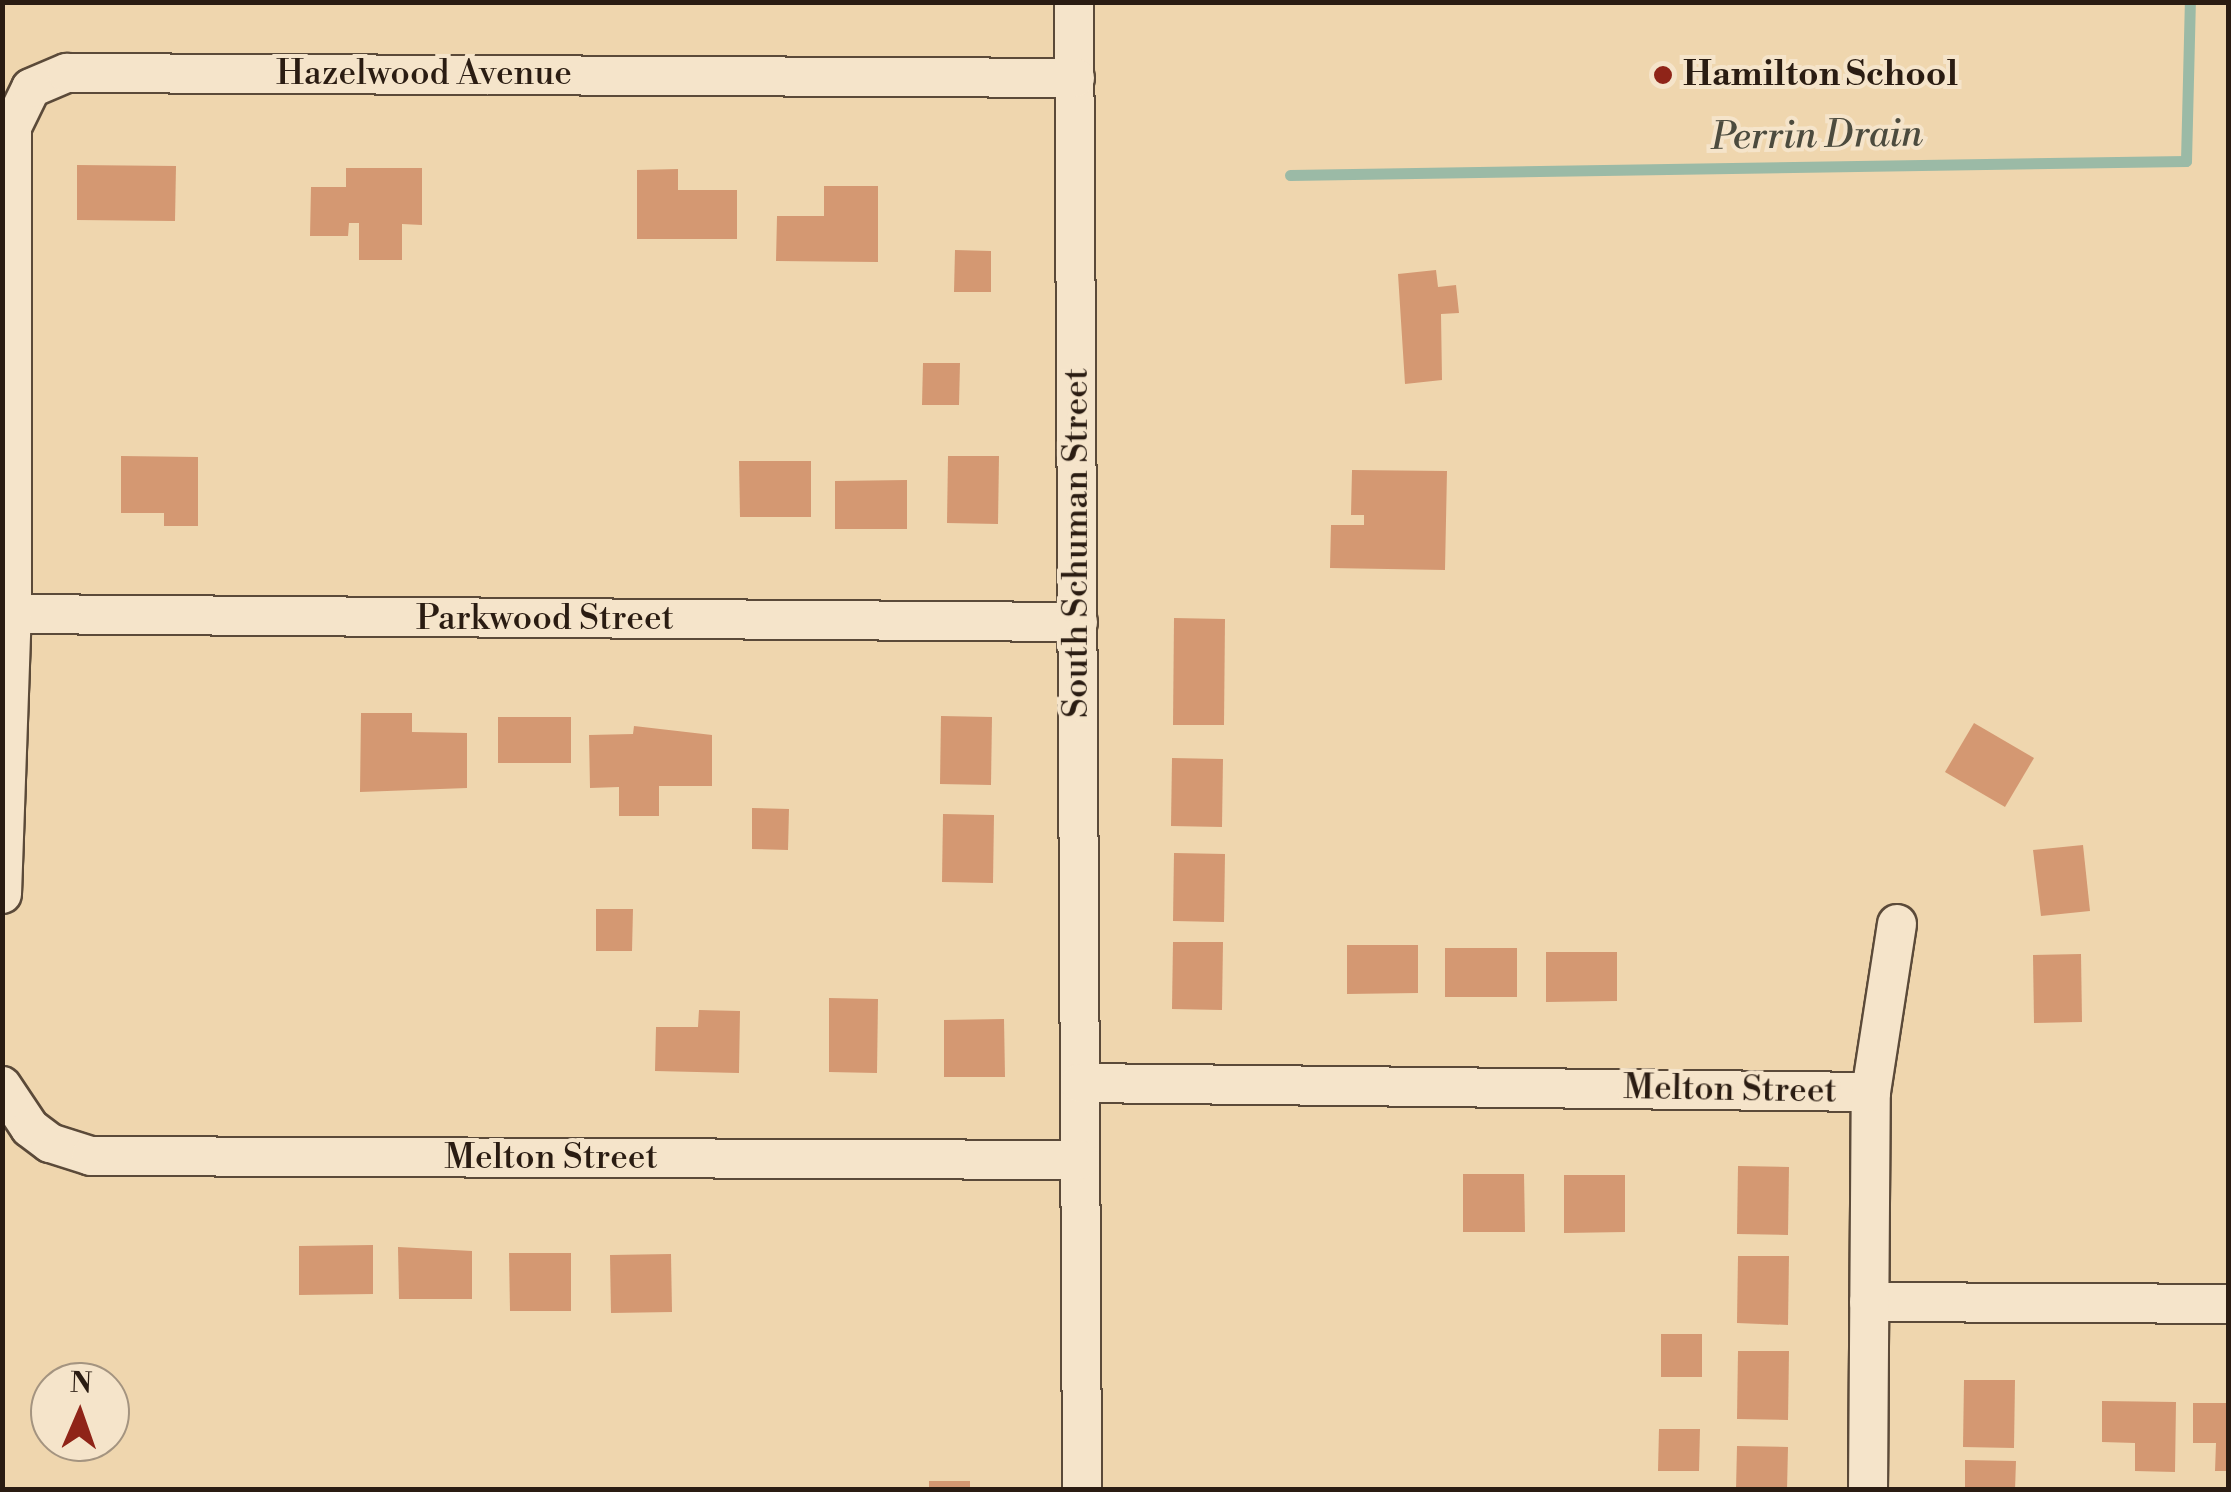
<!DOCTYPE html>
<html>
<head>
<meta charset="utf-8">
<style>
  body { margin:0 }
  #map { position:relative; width:2231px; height:1492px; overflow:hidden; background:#efd6ae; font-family:"Libre Bodoni",serif }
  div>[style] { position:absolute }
  .stream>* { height:11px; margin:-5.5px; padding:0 5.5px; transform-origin:5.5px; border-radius:5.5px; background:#9bbaa6 }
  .building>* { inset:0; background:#d49872 }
  .roads { filter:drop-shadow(2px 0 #5b4a39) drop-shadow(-2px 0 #5b4a39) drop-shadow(0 2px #5b4a39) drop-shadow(0 -2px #5b4a39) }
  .minor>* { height:38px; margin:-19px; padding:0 19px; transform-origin:19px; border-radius:19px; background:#f5e4ca }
  .dots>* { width:28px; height:28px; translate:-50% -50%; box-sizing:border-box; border:5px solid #f5e4ca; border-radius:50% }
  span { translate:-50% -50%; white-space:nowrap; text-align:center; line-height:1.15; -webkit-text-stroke:8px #f5e4ca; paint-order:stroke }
  .street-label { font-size:35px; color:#2a1c12 }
  .poi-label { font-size:35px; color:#2a1c12; font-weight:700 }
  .left { translate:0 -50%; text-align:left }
  .water-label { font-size:38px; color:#4c4b3e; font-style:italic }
  .frame { position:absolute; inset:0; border:5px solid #2a1c12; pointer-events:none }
  .north { position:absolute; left:30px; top:1362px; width:100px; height:100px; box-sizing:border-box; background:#f5e4ca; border:2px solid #a49480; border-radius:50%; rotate:2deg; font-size:28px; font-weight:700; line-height:40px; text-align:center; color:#2a1c12 }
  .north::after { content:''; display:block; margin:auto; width:35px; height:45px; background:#8f2418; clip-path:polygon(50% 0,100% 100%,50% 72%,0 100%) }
</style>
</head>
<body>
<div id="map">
  <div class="stream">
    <div style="left:1290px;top:175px;width:896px;rotate:-0.9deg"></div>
    <div style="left:2186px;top:161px;width:159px;rotate:-88.6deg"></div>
  </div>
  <div class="building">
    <div style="clip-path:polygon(77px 165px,176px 166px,175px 221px,77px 220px)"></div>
    <div style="clip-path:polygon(346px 168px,422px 168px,422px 225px,402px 224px,402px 260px,359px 260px,359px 223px,349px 223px,348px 236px,310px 236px,311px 187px,346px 187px)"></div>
    <div style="clip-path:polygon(678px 169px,678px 190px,737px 190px,737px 239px,637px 239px,637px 170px)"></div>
    <div style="clip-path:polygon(824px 186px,878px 186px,878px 262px,776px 261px,777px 216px,824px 216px)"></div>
    <div style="clip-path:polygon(955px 250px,991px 251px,991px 292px,954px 292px)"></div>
    <div style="clip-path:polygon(1436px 270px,1438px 287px,1456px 285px,1459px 313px,1441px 314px,1442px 380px,1405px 384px,1398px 274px)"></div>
    <div style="clip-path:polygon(923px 363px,960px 363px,959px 405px,922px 405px)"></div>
    <div style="clip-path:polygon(121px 456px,198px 457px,198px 526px,164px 526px,164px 513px,121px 513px)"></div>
    <div style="clip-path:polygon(948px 456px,999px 456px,998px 524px,947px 523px)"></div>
    <div style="clip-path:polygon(739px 461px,811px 461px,811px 517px,740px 517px)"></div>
    <div style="clip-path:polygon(1352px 470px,1447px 471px,1445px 570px,1330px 568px,1331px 525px,1364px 525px,1364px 515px,1351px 515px)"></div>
    <div style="clip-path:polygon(907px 480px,907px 529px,835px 529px,835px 481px)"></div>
    <div style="clip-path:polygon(1174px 618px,1225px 619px,1224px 725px,1173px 725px)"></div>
    <div style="clip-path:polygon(361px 713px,412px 713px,412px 732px,467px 733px,467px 788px,360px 792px)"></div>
    <div style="clip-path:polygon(941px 716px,992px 717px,991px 785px,940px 784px)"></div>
    <div style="clip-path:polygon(498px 717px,571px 717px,571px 763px,498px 763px)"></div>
    <div style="clip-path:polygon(1974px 723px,2034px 758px,2005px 807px,1945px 772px)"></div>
    <div style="clip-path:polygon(634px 726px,712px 735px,712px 786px,659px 786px,659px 816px,619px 816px,619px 787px,590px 788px,589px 735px,633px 734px)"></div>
    <div style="clip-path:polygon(1172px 758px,1223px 759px,1222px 827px,1171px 826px)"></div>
    <div style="clip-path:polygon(752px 808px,789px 809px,788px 850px,752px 849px)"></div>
    <div style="clip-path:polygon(943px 814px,994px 815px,993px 883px,942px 882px)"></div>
    <div style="clip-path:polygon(2083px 845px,2090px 911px,2041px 916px,2033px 850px)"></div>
    <div style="clip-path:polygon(1174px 853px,1225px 854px,1224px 922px,1173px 921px)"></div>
    <div style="clip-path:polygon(596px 909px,633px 909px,632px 951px,596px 951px)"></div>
    <div style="clip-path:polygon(1173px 942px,1223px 942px,1222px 1010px,1172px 1009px)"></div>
    <div style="clip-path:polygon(1347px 945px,1418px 945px,1418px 993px,1347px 994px)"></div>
    <div style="clip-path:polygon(1445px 948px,1517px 948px,1517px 997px,1445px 997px)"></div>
    <div style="clip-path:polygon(1546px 952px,1617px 952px,1617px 1001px,1546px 1002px)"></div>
    <div style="clip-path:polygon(2081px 954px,2082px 1022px,2034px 1023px,2033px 955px)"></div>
    <div style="clip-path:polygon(829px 998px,878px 999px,877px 1073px,829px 1072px)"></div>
    <div style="clip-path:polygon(699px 1010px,740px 1011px,739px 1073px,655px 1071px,656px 1027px,698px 1027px)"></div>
    <div style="clip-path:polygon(1004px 1019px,1005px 1077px,944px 1077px,944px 1020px)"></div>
    <div style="clip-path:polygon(1738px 1166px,1789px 1167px,1788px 1235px,1737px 1234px)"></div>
    <div style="clip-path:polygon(1463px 1174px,1524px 1174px,1525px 1232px,1463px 1232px)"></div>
    <div style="clip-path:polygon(1564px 1175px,1625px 1175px,1625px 1232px,1564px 1233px)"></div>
    <div style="clip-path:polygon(373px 1245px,373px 1294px,299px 1295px,299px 1246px)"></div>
    <div style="clip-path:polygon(398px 1247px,472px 1251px,472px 1299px,399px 1299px)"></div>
    <div style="clip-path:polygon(509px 1253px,571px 1253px,571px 1311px,510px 1311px)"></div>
    <div style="clip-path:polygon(671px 1254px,672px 1312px,611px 1313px,610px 1255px)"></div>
    <div style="clip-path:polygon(1738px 1256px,1789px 1256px,1788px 1325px,1737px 1323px)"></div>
    <div style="clip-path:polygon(1661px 1334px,1702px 1334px,1702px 1377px,1661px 1377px)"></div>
    <div style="clip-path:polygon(1738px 1351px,1789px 1351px,1788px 1420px,1737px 1419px)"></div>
    <div style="clip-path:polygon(1964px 1380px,2015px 1380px,2014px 1448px,1963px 1447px)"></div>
    <div style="clip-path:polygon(2102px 1401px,2176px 1402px,2175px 1472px,2135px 1471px,2135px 1443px,2102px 1442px)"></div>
    <div style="clip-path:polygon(2193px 1403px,2228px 1403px,2228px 1471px,2215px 1471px,2216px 1443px,2193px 1443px)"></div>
    <div style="clip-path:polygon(1659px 1429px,1700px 1429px,1699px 1471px,1658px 1471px)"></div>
    <div style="clip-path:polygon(1737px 1446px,1788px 1447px,1787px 1490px,1736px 1490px)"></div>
    <div style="clip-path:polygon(1965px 1460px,2016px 1461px,2015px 1490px,1965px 1490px)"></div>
    <div style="clip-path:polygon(929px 1481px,970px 1481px,970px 1490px,929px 1490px)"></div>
  </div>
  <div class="roads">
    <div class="minor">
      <div style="left:1074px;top:2px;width:1488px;rotate:89.69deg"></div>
      <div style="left:12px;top:614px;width:1066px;rotate:0.43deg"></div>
      <div style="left:2px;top:894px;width:280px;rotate:-88deg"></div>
      <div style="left:12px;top:614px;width:487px;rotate:-90deg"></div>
      <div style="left:12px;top:127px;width:43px;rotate:-64deg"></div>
      <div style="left:31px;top:88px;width:39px;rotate:-23deg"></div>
      <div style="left:67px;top:73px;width:1008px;rotate:0.28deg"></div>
      <div style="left:1080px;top:1083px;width:791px;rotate:0.65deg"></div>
      <div style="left:2px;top:1086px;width:50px;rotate:56.3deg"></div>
      <div style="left:30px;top:1128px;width:25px;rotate:37deg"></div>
      <div style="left:50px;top:1143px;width:43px;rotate:17.6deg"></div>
      <div style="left:91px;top:1156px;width:989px;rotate:0.23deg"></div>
      <div style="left:1869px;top:1302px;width:359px;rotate:0.3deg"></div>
      <div style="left:1868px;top:1490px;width:398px;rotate:-89.6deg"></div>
      <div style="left:1871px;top:1092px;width:170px;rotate:-81.2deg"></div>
    </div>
  </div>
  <div class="dots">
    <div style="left:1663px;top:75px;background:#8f2418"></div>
  </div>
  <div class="street-label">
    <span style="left:424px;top:74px">Hazelwood Avenue</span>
    <span style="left:1077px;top:543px;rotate:-90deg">South Schuman Street</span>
    <span style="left:545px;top:619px">Parkwood Street</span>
    <span style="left:1730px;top:1090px;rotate:1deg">Melton Street</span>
    <span style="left:551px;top:1158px">Melton Street</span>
  </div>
  <div class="poi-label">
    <span class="left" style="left:1683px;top:75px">Hamilton School</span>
  </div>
  <div class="water-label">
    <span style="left:1817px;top:136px;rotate:-1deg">Perrin Drain</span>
  </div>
  <div class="frame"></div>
  <div class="north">N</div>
</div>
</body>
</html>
